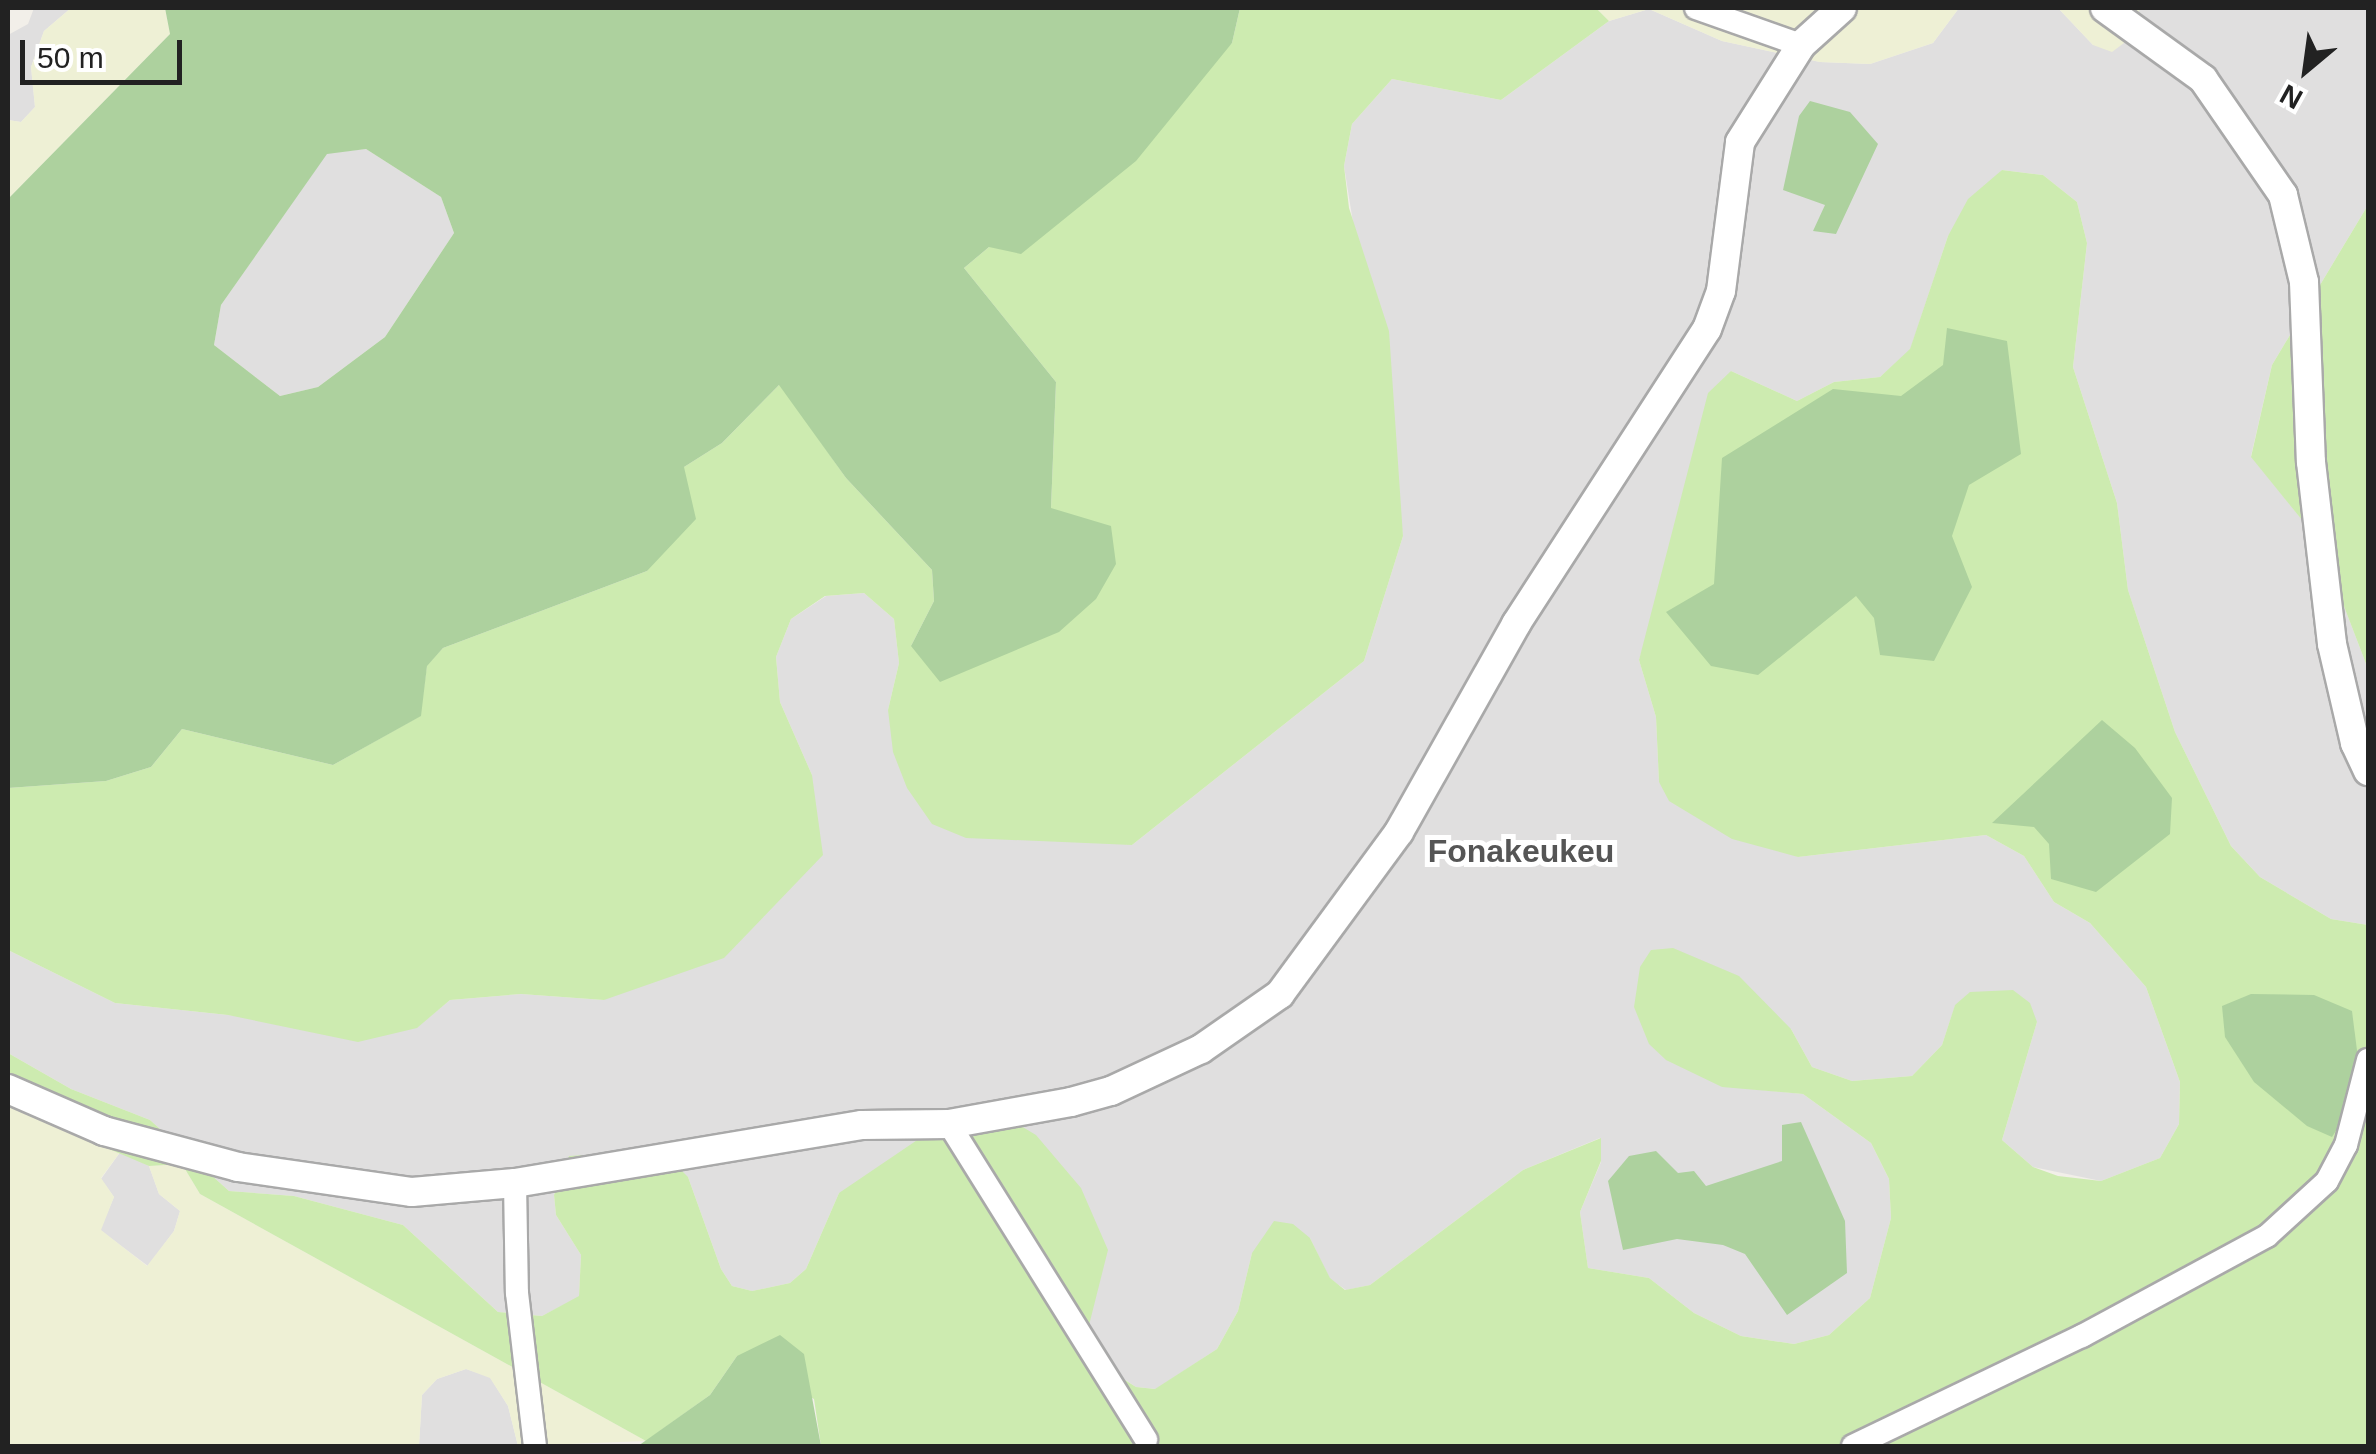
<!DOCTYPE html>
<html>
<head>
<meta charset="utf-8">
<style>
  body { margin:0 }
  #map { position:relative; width:2376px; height:1454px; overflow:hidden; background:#f2efe9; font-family:Helvetica,sans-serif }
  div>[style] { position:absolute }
  .residential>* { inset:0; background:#e0dfdf }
  .farmland>* { inset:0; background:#eef0d5 }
  .grass>* { inset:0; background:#cdebb0 }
  .forest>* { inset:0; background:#add19e }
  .roads { filter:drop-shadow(2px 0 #a9a9a9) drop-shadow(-2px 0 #a9a9a9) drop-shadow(0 2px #a9a9a9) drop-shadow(0 -2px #a9a9a9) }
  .minor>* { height:22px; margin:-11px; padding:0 11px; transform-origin:11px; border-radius:11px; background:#fff }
  .tertiary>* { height:28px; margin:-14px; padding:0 14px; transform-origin:14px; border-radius:14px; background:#fff }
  span { translate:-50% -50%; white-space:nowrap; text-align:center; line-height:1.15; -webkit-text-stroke:10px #fff; paint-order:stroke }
  .quarter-label { font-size:32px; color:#555; font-weight:700 }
  .frame { position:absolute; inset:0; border:10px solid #222; pointer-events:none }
  .north { position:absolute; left:2256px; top:20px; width:100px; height:100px; -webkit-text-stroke:8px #fff; paint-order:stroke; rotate:209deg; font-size:28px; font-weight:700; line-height:40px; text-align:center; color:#222 }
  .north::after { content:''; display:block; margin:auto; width:35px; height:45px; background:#222; clip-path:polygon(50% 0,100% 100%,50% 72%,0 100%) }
  .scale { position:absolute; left:20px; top:40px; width:162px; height:45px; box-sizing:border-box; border:5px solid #222; border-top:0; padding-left:12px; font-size:30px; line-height:35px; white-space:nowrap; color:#222; -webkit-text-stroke:8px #fff; paint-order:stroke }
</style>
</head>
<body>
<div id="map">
  <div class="residential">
    <div style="clip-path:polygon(34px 8px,71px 8px,44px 31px,31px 67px,35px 107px,21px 122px,8px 120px,8px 35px,28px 24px)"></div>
    <div style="clip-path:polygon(1959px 8px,2058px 8px,2093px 45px,2128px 40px,2140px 8px,2368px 8px,2368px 205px,2272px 365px,2251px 456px,2319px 541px,2368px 669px,2368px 925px,2331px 919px,2260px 877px,2231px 846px,2175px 732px,2128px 590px,2117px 503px,2073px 367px,2087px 243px,2077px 202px,2043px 175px,2002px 170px,1948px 236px,1910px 350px,1880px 377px,1834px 382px,1797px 401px,1731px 371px,1639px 660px,1656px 717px,1659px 782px,1798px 857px,1986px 835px,2024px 856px,2054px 902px,2090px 923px,2146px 987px,2180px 1082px,2179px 1124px,2160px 1158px,2101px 1181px,2033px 1167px,2002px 1140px,2037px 1022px,1955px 1006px,1942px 1045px,1912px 1076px,1852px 1081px,1812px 1067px,1791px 1029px,1722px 1086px,1803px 1094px,1871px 1143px,1889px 1179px,1891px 1218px,1870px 1298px,1829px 1335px,1794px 1344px,1741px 1336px,1694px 1313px,1649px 1278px,1588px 1268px,1580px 1212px,1601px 1162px,1600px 1138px,1523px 1170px,1370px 1285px,1346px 1290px,1330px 1279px,1310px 1238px,1252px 1253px,1238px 1311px,1217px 1349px,1156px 1389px,1136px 1387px,839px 1193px,806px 1269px,790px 1283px,752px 1291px,732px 1286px,721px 1269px,688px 1177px,569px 1156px,554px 1195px,556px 1215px,581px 1255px,579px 1297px,542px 1316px,498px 1312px,403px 1225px,294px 1196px,229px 1191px,150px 1120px,71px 1089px,8px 1053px,8px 950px,115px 1003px,228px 1015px,416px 1028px,450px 1000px,521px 994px,604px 1000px,812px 775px,780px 702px,776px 657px,791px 619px,826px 596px,864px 593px,894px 619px,899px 663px,888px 710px,1132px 845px,1364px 661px,1403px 536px,1344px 166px,1352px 124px,1392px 79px,1501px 100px,1609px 21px,1649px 9px,1722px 41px,1820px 62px,1870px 64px,1933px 43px)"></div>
    <div style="clip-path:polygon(366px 149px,441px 197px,454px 233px,385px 337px,318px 387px,280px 396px,214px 345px,221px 305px,327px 153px)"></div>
    <div style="clip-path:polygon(121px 1151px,149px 1166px,159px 1194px,180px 1211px,174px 1231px,148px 1266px,100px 1230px,114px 1197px,101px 1179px)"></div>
    <div style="clip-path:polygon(466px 1369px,490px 1377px,508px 1406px,518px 1446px,419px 1446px,422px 1395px,437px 1379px)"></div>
  </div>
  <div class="farmland">
    <div style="clip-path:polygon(71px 8px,165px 8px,170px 34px,8px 199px,8px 120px,21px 122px,35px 107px,31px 67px,44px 31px)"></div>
    <div style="clip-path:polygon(1596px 8px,1959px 8px,1933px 43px,1870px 64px,1820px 62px,1722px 41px,1649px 9px,1609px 21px)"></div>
    <div style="clip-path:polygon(2058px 8px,2140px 8px,2128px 40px,2112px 52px,2093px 45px)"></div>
    <div style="clip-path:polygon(8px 1099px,22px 1112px,121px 1151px,101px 1178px,114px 1197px,101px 1230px,147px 1266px,174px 1231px,180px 1211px,159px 1194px,149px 1166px,182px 1164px,200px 1194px,646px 1441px,518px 1446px,508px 1406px,490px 1378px,466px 1369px,437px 1379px,422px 1395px,419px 1446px,8px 1446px)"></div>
  </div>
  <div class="grass">
    <div style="clip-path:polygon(1240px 8px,1596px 8px,1609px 21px,1501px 100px,1392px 79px,1352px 124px,1344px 166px,1349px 208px,1389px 331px,1403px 536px,1364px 661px,1132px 845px,966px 838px,932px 824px,907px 788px,893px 752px,888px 710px,899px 663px,894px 619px,864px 593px,825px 596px,791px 619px,776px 657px,780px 702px,812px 775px,823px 855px,724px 958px,604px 1000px,521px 994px,450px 1000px,417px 1028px,358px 1042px,228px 1015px,115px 1003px,8px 950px,8px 788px,106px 781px,151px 767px,182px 729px,333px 765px,420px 716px,427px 665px,443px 648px,647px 571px,684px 467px,722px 443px,780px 384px,846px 478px,932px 570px,934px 601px,911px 646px,1051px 508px,1056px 382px,964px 268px,1232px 43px)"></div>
    <div style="clip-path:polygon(2002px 170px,2043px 175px,2077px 202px,2087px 243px,2073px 367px,2117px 503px,2128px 590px,2175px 732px,2231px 846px,2260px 877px,2331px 919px,2368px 925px,2368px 1446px,821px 1446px,814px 1399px,737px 1356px,710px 1395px,646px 1441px,200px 1194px,182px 1164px,149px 1166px,22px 1112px,8px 1099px,8px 1053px,71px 1089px,150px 1120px,229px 1191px,294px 1196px,403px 1225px,498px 1312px,542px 1316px,579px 1296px,581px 1255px,556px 1215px,554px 1195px,569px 1156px,632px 1152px,672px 1161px,688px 1177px,721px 1269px,732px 1286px,752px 1291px,790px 1283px,806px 1269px,839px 1193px,932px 1130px,1016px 1123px,1036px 1135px,1081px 1188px,1108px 1250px,1082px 1353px,1136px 1387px,1155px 1389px,1217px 1349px,1238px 1311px,1252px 1253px,1274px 1221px,1293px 1224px,1310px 1238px,1330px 1278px,1345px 1290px,1370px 1285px,1523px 1170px,1601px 1138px,1601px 1161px,1580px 1212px,1588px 1268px,1649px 1278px,1694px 1313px,1741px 1336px,1794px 1344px,1829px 1335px,1870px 1298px,1891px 1218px,1889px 1179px,1871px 1143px,1803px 1094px,1722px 1087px,1666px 1060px,1649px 1044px,1634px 1007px,1640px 967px,1651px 950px,1673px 948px,1739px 976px,1791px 1029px,1812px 1067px,1852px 1081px,1912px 1076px,1942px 1045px,1955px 1005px,1970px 992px,2013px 990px,2030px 1003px,2037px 1022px,2002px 1140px,2033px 1167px,2058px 1176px,2101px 1181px,2160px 1158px,2179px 1124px,2180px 1082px,2146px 987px,2090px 923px,2054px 902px,2024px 856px,1986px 835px,1798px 857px,1732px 839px,1669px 801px,1659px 782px,1656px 717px,1639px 660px,1708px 393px,1731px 371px,1797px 401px,1834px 382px,1880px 377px,1910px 349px,1948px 236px,1968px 199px)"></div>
    <div style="clip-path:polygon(2368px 205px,2368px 669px,2319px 541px,2251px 457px,2272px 365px)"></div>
  </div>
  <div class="forest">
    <div style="clip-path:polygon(evenodd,165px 8px,1240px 8px,1232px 43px,1136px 161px,1021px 254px,989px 247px,964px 268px,1056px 382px,1051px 508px,1111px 526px,1116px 564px,1096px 599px,1059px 632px,940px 682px,911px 646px,934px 601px,932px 570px,846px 478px,779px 385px,722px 443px,684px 467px,696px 519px,647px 571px,443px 648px,427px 666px,421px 716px,333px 765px,182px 729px,151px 767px,106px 781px,8px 788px,8px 199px,170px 34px,165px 8px,366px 149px,441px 197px,454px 233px,385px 337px,318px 387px,280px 396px,214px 345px,221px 305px,327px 154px,366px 149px)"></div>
    <div style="clip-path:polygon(1810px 101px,1850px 112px,1878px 144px,1836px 234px,1813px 231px,1825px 205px,1783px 190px,1799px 116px)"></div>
    <div style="clip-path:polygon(1947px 328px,2007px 341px,2021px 454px,1969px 485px,1952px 536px,1972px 587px,1934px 661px,1880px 655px,1874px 618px,1856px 596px,1758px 675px,1711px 666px,1666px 612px,1714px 584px,1722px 458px,1833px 389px,1901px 396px,1943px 365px)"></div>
    <div style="clip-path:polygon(2102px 720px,2135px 748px,2172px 798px,2170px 834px,2096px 892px,2051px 879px,2049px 844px,2034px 827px,1992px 823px)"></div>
    <div style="clip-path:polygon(2251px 994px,2314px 995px,2352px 1011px,2362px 1090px,2332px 1137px,2307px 1126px,2254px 1082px,2225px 1037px,2222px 1006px)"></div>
    <div style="clip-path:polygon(1801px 1122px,1845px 1221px,1847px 1273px,1787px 1315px,1745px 1254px,1723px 1245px,1677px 1239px,1623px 1250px,1608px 1181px,1629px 1156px,1656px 1151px,1678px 1173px,1694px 1171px,1706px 1186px,1782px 1161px,1782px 1125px)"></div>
    <div style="clip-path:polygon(780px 1335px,804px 1354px,821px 1446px,638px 1446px,710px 1395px,737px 1356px)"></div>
  </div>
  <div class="roads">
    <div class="minor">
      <div style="left:1696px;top:8px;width:111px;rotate:19.4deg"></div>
      <div style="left:949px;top:1124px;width:372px;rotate:58deg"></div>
      <div style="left:515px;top:1183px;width:110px;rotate:89deg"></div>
      <div style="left:517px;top:1293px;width:154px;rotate:83.3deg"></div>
      <div style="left:1853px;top:1446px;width:254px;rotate:-25.7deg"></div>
      <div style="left:2082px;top:1336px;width:210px;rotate:-28.4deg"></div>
      <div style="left:2267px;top:1236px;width:81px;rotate:-42.5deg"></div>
      <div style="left:2327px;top:1181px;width:41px;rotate:-62.2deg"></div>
      <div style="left:2346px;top:1145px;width:88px;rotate:-75.5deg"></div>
    </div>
    <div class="tertiary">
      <div style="left:2105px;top:8px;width:121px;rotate:35.9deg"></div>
      <div style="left:2203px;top:79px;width:141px;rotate:55.4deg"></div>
      <div style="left:2283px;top:195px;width:89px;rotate:76.4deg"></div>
      <div style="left:2304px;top:282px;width:180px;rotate:87.8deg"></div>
      <div style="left:2311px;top:462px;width:183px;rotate:83.4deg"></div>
      <div style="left:2332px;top:644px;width:102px;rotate:76.9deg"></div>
      <div style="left:2355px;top:743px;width:31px;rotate:65deg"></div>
      <div style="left:8px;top:1089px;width:105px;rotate:23.6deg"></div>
      <div style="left:104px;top:1131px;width:139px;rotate:15deg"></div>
      <div style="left:238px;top:1167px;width:176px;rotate:8.2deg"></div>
      <div style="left:412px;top:1192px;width:103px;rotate:-5deg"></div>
      <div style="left:515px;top:1183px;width:352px;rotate:-9.5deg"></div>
      <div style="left:862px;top:1125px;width:87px;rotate:-0.7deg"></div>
      <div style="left:949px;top:1124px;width:124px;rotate:-10.2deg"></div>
      <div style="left:1071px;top:1102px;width:41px;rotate:-15.4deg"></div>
      <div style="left:1111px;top:1091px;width:99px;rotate:-25deg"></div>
      <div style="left:1201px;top:1049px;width:96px;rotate:-34.8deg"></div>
      <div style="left:1280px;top:994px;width:201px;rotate:-53.7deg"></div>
      <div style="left:1399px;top:832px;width:239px;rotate:-60.6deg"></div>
      <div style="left:1516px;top:624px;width:351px;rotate:-57.1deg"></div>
      <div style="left:1707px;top:329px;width:40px;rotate:-69.8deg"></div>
      <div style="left:1721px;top:291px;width:150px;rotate:-82.7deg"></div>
      <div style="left:1740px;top:142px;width:115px;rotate:-57.8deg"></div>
      <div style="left:1801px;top:45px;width:55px;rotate:-42.1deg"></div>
    </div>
  </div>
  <div class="quarter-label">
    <span style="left:1521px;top:851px">Fonakeukeu</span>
  </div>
  <div class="frame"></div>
  <div class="north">N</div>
  <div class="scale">50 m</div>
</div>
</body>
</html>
